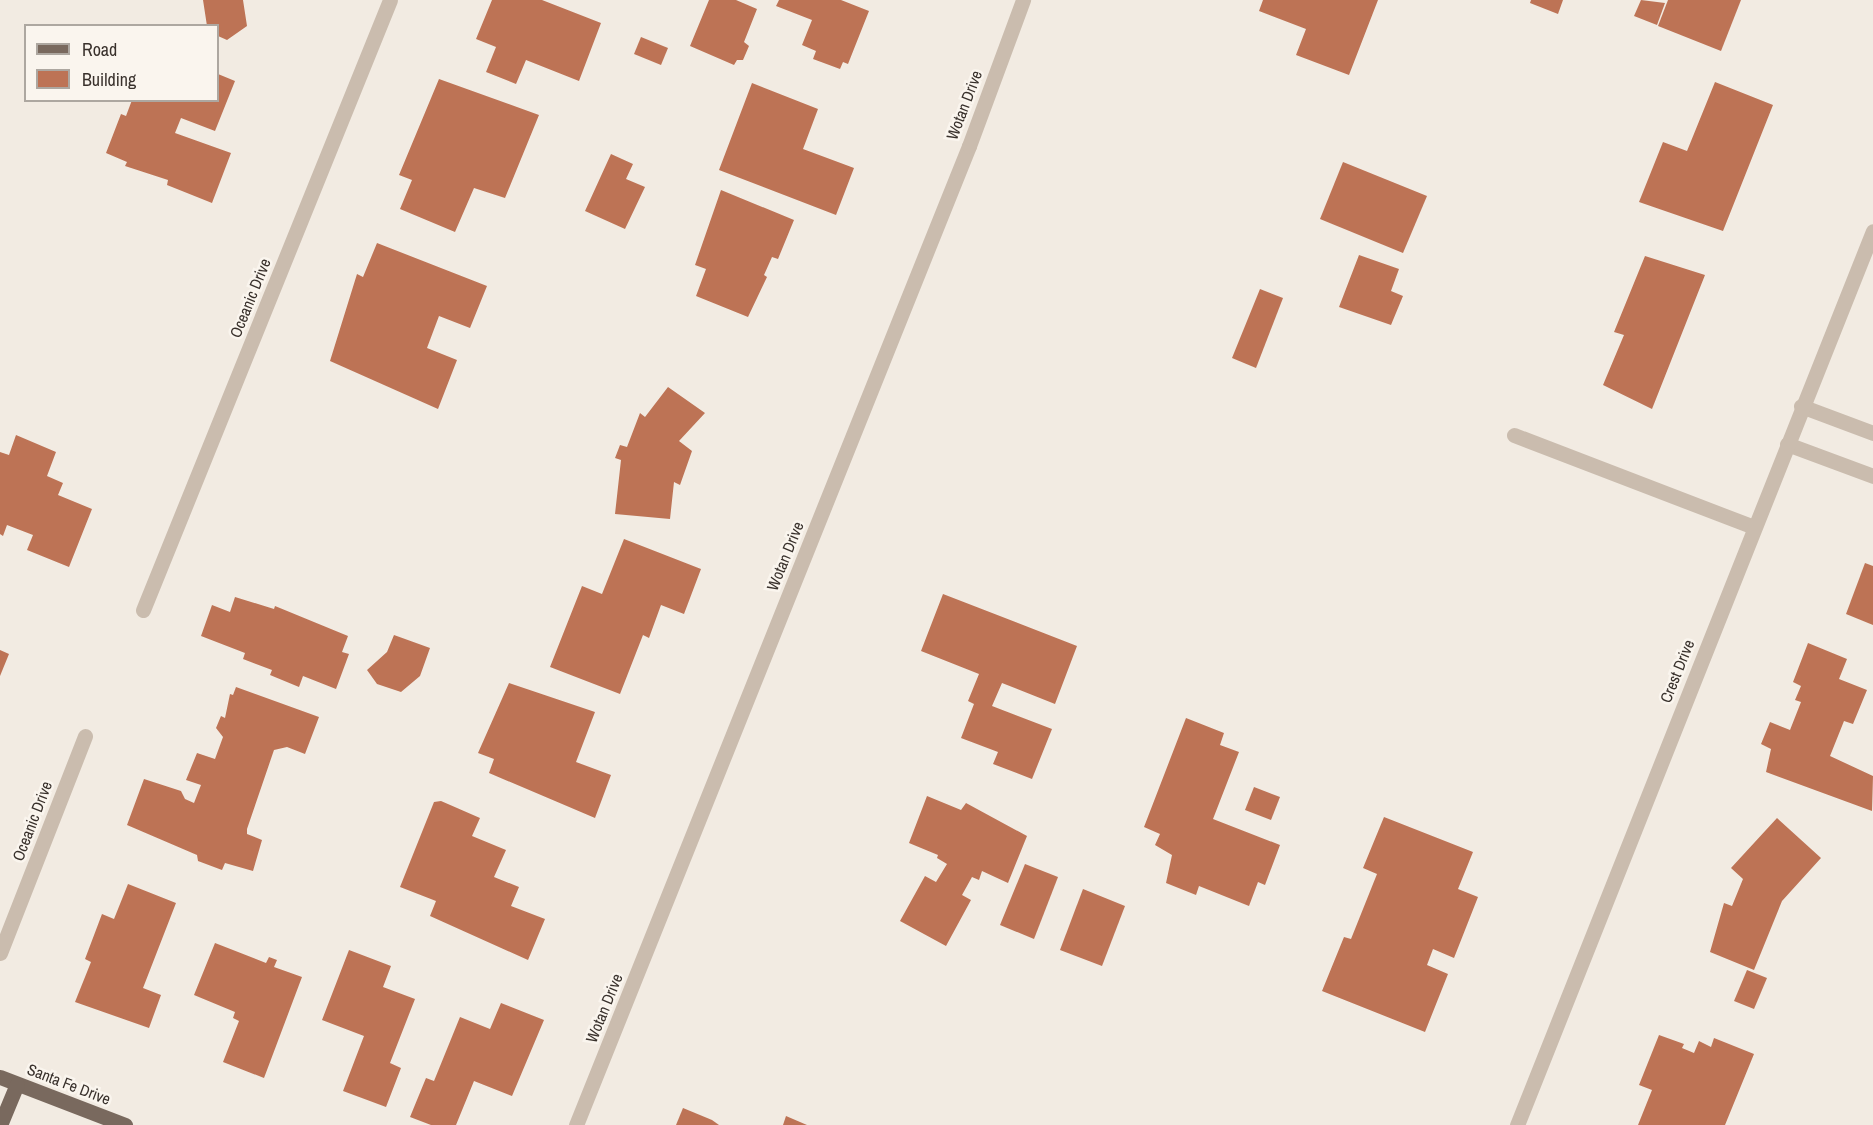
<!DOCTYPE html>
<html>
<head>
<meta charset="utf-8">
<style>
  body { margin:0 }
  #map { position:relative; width:1873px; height:1125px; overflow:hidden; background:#f2ebe2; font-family:"Archivo Narrow",sans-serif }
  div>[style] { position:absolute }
  .building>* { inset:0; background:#bd7355 }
  .minor>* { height:15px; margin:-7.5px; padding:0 7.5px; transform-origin:7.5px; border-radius:7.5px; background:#cabcae }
  .major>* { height:15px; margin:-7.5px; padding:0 7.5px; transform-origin:7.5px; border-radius:7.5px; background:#79695e }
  span { translate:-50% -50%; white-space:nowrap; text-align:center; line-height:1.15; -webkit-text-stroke:5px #faf5ee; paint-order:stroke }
  .street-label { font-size:16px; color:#39312c }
  .legend { position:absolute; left:24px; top:24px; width:195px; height:78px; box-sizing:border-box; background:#faf5ee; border:2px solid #ada7a0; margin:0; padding:8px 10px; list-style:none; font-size:18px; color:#39312c }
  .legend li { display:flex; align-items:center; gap:12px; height:30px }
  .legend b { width:30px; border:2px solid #ada7a0 }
</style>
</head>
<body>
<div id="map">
  <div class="building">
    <div style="clip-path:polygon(203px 0,243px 0,247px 26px,227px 40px,218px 36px,218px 26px,207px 26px)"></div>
    <div style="clip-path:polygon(492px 0,542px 0,601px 23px,579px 81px,526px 60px,516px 84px,486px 72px,496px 47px,476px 39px)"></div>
    <div style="clip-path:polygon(709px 0,736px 0,757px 9px,744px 42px,749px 46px,743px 60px,737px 60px,734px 65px,690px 46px)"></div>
    <div style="clip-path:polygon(779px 0,841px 0,869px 11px,848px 64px,843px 62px,840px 69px,813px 59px,816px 51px,802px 45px,812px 20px,776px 6px)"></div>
    <div style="clip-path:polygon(1263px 0,1378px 0,1349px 75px,1296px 55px,1306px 29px,1259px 11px)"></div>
    <div style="clip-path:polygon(1531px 0,1563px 0,1558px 14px,1530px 3px)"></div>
    <div style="clip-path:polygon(1641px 0,1665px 3px,1657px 25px,1634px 16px)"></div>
    <div style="clip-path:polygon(1668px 0,1741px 0,1721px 51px,1658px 26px)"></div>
    <div style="clip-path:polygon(641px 37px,668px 48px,661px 65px,634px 54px)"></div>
    <div style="clip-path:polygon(218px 74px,235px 81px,215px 131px,181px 118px,175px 133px,231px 153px,212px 203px,167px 185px,168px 180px,125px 166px,127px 162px,106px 153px,121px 114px,126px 116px,132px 100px,218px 100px)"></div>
    <div style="clip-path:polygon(439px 79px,539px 115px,505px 198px,474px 188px,455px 232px,400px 209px,412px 180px,399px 175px)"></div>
    <div style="clip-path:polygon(1715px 82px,1773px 105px,1723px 231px,1639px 202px,1663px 142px,1687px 151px)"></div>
    <div style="clip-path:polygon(752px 83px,818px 109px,803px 149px,854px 168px,836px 215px,719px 170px)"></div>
    <div style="clip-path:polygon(611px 154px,633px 164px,626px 179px,645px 187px,625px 229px,585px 211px)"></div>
    <div style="clip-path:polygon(1343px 162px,1427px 196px,1403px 253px,1320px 219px)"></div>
    <div style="clip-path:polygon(721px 190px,794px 220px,778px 259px,772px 257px,764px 275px,767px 277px,748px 317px,696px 296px,706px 269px,695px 265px)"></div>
    <div style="clip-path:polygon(377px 243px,487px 286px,470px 328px,439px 316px,427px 348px,457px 360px,438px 409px,330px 361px,357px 274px,363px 277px)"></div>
    <div style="clip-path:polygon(1359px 255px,1399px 269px,1391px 291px,1403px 296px,1391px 325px,1339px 307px)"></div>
    <div style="clip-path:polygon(1645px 256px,1705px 275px,1652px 409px,1603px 385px,1624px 335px,1614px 332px)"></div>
    <div style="clip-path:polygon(1260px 289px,1283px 298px,1256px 368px,1232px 358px)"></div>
    <div style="clip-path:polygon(668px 387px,705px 413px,679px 441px,692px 451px,680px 485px,674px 482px,670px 519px,615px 514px,621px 460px,615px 458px,620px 445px,627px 447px,640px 413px,645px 417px)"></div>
    <div style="clip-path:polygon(16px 435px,56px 452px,47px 476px,63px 483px,58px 495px,92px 509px,69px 567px,27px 550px,33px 535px,7px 525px,3px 536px,0 534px,0 452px,9px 455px)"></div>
    <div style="clip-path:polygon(624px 539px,701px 569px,684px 614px,661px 605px,649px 638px,643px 635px,620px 694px,550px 667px,582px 586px,602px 594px)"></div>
    <div style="clip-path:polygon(1865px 563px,1873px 566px,1873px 625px,1846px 614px)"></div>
    <div style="clip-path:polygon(943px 594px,1077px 646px,1055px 704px,1002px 683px,992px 706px,1052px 729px,1032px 779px,993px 764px,998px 752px,961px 738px,974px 704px,968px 701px,979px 674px,921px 651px)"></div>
    <div style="clip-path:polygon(235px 597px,274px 609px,275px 606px,348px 636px,342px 652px,349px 654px,336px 689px,303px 676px,299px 687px,270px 675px,272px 670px,243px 659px,245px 653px,201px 636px,212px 605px,230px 612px)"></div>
    <div style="clip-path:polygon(394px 635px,430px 648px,420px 676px,401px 692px,377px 684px,367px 670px,387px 652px)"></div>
    <div style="clip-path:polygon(1808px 643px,1847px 659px,1839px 679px,1867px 690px,1853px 724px,1844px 721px,1830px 756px,1873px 776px,1872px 811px,1766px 772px,1771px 749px,1761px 744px,1770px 722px,1790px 730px,1801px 702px,1795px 700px,1801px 686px,1793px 682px)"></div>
    <div style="clip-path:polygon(0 650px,9px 654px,0 676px)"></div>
    <div style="clip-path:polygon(509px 683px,595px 712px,576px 762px,611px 775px,595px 818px,489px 773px,494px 759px,478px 753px)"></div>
    <div style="clip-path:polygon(236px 687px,319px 717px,305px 754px,287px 747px,274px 750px,247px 829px,247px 834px,262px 840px,253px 871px,225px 863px,222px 870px,198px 861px,197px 855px,127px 825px,144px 779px,181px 791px,185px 799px,194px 803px,201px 785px,186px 780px,197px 753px,215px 759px,223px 737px,216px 728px,221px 716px,225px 718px,230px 694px,233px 695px)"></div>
    <div style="clip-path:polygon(1186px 718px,1224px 733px,1220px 745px,1239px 752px,1213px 819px,1280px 845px,1265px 885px,1258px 882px,1249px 906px,1199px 886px,1196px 895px,1166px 883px,1172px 855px,1155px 845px,1160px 834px,1144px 827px)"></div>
    <div style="clip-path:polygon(1254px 787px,1280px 797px,1271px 820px,1245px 810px)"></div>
    <div style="clip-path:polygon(927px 796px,961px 810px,966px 803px,1027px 836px,1008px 883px,982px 871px,979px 880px,972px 877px,962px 895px,971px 900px,946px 946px,900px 921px,925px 876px,936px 882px,947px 864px,937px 858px,938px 855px,909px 843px)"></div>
    <div style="clip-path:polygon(441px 801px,480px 818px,472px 836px,506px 850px,494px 877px,519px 887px,511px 906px,545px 919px,528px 960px,430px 916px,436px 901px,400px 887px,434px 802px)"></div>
    <div style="clip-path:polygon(1384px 817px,1473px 852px,1458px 889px,1478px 897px,1454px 958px,1433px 949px,1427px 965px,1448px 974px,1425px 1032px,1322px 991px,1344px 937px,1351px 939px,1377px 874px,1363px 868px)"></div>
    <div style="clip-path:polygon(1777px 818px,1821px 858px,1782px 901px,1754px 970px,1710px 952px,1724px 903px,1732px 906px,1743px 879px,1731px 868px)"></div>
    <div style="clip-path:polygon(1025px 864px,1058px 877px,1034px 939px,1000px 925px)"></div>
    <div style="clip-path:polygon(128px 884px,176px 903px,143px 988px,161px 995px,149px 1028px,75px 1002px,91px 962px,85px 959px,102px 914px,114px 919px)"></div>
    <div style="clip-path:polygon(1083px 889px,1125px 906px,1102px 966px,1060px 950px)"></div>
    <div style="clip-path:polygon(215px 943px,266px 963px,269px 957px,277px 960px,274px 967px,302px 977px,264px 1078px,223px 1062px,239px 1021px,233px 1018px,235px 1012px,194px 995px)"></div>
    <div style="clip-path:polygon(349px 950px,391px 966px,383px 987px,415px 999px,390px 1063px,401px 1068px,386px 1107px,343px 1091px,364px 1036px,322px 1020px)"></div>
    <div style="clip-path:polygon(1747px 970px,1767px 978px,1754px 1009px,1734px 1001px)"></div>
    <div style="clip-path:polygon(501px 1003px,544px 1020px,512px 1096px,474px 1081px,456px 1125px,431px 1125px,410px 1117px,426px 1078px,434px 1081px,460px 1017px,490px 1029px)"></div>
    <div style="clip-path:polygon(1659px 1035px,1684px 1044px,1682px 1048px,1694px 1053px,1699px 1041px,1711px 1047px,1714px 1038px,1754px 1054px,1725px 1125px,1638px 1125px,1652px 1090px,1639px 1085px)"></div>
    <div style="clip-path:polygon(683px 1108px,712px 1120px,719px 1125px,676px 1125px)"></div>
    <div style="clip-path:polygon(786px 1116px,807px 1125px,783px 1125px)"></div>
  </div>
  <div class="minor">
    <div style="left:1801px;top:406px;width:77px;rotate:20.6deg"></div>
    <div style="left:1514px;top:435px;width:257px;rotate:21deg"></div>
    <div style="left:1787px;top:444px;width:92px;rotate:20.4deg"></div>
    <div style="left:143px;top:610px;width:658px;rotate:-67.96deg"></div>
    <div style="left:0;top:953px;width:233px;rotate:-68.6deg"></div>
    <div style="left:576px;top:1125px;width:1055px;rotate:-68.13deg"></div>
    <div style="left:969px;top:146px;width:156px;rotate:-69.7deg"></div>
    <div style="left:1517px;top:1125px;width:962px;rotate:-68.29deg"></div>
  </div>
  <div class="major">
    <div style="left:0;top:1077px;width:134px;rotate:21deg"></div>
    <div style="left:0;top:1125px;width:44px;rotate:-67.5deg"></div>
  </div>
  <div class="street-label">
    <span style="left:964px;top:105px;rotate:-69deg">Wotan Drive</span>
    <span style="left:250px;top:298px;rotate:-68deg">Oceanic Drive</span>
    <span style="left:785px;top:556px;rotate:-68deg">Wotan Drive</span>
    <span style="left:1677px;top:671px;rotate:-68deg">Crest Drive</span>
    <span style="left:32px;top:821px;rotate:-69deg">Oceanic Drive</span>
    <span style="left:604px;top:1008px;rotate:-68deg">Wotan Drive</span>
    <span style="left:69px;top:1084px;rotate:21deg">Santa Fe Drive</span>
  </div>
  <ul class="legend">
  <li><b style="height:8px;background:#79695e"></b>Road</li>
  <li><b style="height:16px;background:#bd7355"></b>Building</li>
  </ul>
</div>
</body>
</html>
